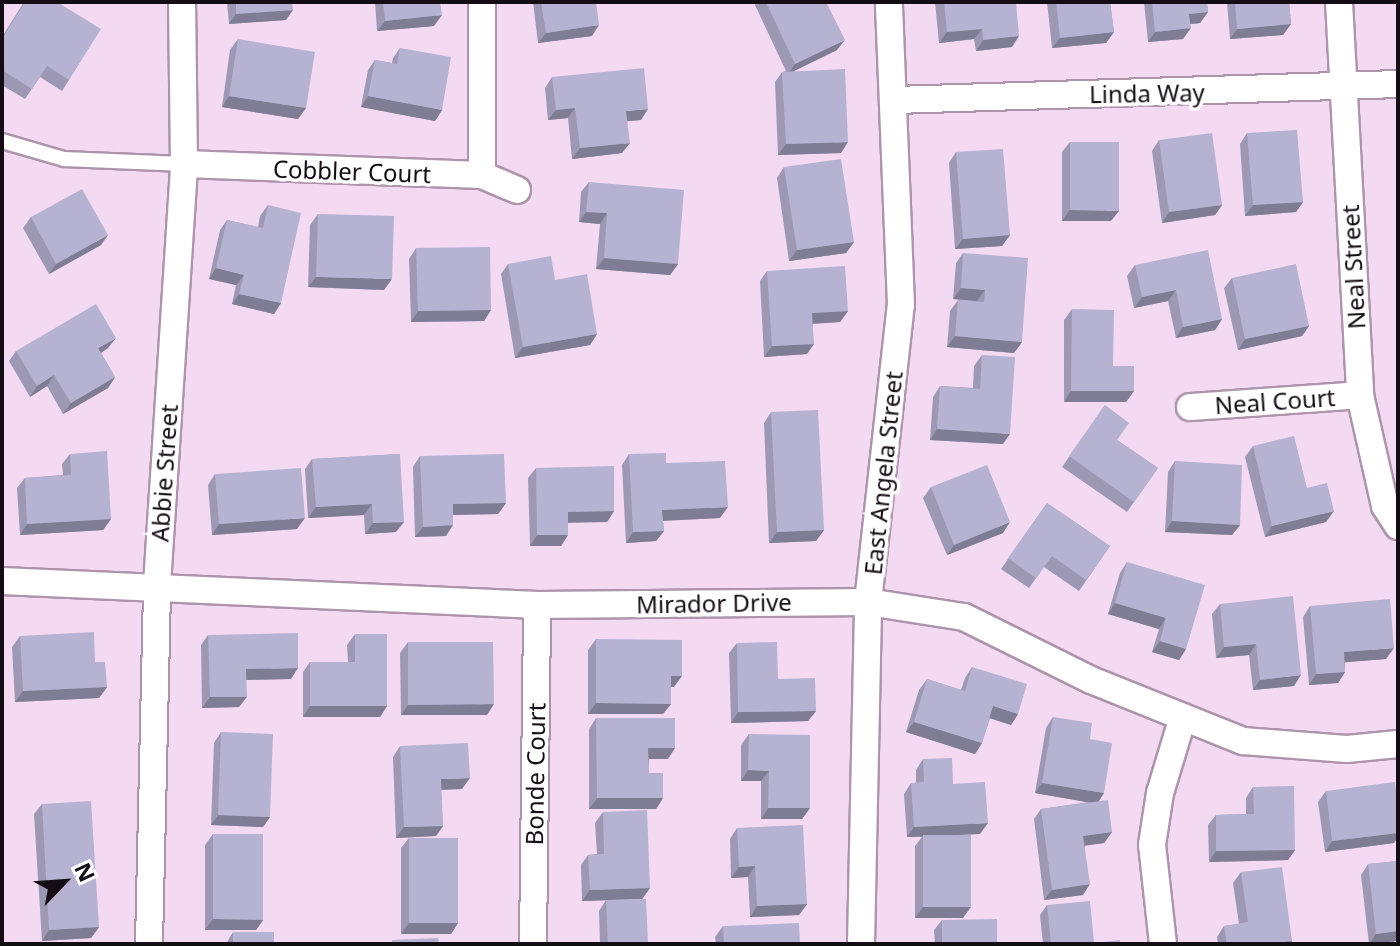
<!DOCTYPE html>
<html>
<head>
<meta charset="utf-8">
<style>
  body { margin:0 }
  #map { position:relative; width:1400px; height:946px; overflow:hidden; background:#f4d9f2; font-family:"Noto Sans",sans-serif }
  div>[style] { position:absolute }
  .roads { filter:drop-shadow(2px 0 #ad94ab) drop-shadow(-2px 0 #ad94ab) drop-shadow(0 2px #ad94ab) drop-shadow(0 -2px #ad94ab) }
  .lane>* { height:14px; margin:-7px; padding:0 7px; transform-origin:7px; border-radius:7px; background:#fff }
  .street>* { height:26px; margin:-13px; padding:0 13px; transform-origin:13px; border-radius:13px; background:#fff }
  .wall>* { inset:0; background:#9d99b5 }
  .shaded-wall>* { inset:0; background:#7f7d93 }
  .building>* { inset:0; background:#b6b2d2 }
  span { translate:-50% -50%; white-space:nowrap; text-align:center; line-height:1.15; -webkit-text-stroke:7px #fff; paint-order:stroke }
  .street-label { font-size:24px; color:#150d15 }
  .frame { position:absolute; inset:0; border:4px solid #150d15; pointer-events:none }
  .north { position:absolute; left:24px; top:842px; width:80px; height:80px; -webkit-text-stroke:6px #fff; paint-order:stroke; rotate:65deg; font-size:22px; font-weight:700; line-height:32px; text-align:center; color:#150d15 }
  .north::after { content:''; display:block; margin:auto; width:28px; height:36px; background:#150d15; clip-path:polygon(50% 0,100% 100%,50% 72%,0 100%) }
</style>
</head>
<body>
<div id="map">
  <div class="roads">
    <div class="lane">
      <div style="left:2px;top:141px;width:65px;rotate:16.2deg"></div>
      <div style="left:64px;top:159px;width:120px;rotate:2.4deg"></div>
    </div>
    <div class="street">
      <div style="left:1339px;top:2px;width:394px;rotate:86.9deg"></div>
      <div style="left:1360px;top:395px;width:114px;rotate:77.3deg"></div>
      <div style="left:1385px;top:506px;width:24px;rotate:57deg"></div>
      <div style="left:895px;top:100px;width:503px;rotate:-1.82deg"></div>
      <div style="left:184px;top:164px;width:298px;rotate:2.1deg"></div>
      <div style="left:482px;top:175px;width:38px;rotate:23deg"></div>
      <div style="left:482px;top:175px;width:173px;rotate:-90deg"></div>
      <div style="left:1190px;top:407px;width:170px;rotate:-4deg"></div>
      <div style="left:2px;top:581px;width:536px;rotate:2.57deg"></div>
      <div style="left:537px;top:605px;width:331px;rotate:-0.5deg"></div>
      <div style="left:868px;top:602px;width:97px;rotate:8.9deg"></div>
      <div style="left:964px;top:617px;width:142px;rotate:26.4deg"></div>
      <div style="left:1091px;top:680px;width:164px;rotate:21.9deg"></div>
      <div style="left:1243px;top:741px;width:104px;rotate:4.4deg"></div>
      <div style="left:1347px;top:749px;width:51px;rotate:-5.6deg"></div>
      <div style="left:149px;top:944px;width:359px;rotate:-88.7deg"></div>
      <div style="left:157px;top:585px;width:422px;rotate:-86.3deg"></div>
      <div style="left:184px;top:164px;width:162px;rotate:-90.7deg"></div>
      <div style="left:533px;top:944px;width:339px;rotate:-89.3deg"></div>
      <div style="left:861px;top:944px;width:342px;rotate:-88.8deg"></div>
      <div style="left:868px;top:602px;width:299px;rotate:-83.7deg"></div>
      <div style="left:901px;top:305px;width:303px;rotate:-92.3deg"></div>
      <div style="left:1163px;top:944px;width:100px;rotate:-96.3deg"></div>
      <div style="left:1152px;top:845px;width:53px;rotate:-81.3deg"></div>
      <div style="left:1160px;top:793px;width:79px;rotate:-73.2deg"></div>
    </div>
  </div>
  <div class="wall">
    <div style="clip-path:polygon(24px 2px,57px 2px,69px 80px,62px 91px,40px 77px,25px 99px,2px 85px,2px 37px)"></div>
    <div style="clip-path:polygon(227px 2px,292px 2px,286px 20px,229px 24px)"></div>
    <div style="clip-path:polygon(375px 2px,440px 2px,434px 26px,377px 31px)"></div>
    <div style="clip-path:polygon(533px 2px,596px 2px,592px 36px,538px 43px)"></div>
    <div style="clip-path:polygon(757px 2px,826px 2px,837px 50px,794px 71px,841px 153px,778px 155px,775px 82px,782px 72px,786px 71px,755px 5px)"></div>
    <div style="clip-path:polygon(935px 2px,1016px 2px,1012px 47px,976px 51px,974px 39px,939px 43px)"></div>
    <div style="clip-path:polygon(1047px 2px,1110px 2px,1114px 32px,1106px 43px,1052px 48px)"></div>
    <div style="clip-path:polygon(1144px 2px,1207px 2px,1208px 12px,1200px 23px,1190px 24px,1183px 39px,1148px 42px)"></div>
    <div style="clip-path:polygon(1227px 2px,1289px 2px,1291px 24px,1283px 35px,1230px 39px)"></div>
    <div style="clip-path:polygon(238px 39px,306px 108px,298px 119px,222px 107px,230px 50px)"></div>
    <div style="clip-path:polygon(400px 48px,442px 110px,435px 121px,361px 107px,368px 70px,375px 60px,392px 63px,393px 58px)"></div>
    <div style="clip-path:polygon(552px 77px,641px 120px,627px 121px,622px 153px,572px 159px,568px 118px,548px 120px,545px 88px)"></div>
    <div style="clip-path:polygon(1247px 133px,1303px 202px,1296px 212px,1245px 216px,1240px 144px)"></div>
    <div style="clip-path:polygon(1159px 140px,1222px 205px,1215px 215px,1162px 223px,1152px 151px)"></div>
    <div style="clip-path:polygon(1070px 142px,1111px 221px,1062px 221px,1062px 152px)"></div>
    <div style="clip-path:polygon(956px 152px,1010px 235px,1002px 246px,955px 249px,949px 163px)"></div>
    <div style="clip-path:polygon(784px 167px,854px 242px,846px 253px,789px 261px,777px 178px)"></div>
    <div style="clip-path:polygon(589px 182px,678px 264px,670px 275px,596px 269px,600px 224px,579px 222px,581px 192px)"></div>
    <div style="clip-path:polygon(268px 205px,281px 303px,274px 314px,232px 304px,236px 285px,209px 279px,220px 230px,227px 220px,258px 227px,260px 216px)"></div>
    <div style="clip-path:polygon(318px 214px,384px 290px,308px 287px,310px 225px)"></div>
    <div style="clip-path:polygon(31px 217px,101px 245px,49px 274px,23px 228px)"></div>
    <div style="clip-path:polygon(416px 248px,491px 310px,484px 321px,411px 322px,409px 259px)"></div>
    <div style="clip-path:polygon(963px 253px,1022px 342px,1014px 353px,947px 347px,950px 311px,958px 300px,977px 301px,953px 299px,956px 263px)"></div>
    <div style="clip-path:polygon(508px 264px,555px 280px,597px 334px,590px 345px,515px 358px,501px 274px)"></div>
    <div style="clip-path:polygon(1135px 265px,1222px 319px,1215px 330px,1176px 338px,1168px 301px,1134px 308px,1127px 276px)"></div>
    <div style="clip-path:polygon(767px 271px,848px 311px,840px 322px,813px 324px,807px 354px,764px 357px,760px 281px)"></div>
    <div style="clip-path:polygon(1232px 278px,1309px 326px,1302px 336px,1238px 350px,1224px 288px)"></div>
    <div style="clip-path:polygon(1072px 309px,1113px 366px,1134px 391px,1126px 402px,1064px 402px,1064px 320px)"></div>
    <div style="clip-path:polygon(108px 348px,101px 353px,115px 377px,108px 388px,63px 414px,47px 386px,30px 397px,9px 361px,16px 351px)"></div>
    <div style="clip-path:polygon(982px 355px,1003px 444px,930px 440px,933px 397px,940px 386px,973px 388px,974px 366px)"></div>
    <div style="clip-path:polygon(1105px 405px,1117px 440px,1158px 468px,1127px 512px,1062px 467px)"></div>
    <div style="clip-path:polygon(771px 412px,824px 530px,816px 541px,769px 543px,764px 423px)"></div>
    <div style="clip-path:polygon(1253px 446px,1307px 488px,1326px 522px,1265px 537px,1245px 457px)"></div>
    <div style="clip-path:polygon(70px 454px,111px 519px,103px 530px,20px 535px,17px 488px,25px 478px,63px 475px,62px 464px)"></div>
    <div style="clip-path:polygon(400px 454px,396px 532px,365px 534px,364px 515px,308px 518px,305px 469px,312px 459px)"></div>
    <div style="clip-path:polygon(629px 454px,666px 463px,720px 518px,663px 521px,664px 531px,656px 541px,626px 543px,622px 465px)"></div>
    <div style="clip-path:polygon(420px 456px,506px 503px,498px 514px,453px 515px,446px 536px,415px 537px,413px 467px)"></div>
    <div style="clip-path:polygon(1175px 461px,1240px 525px,1232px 535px,1165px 532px,1168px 472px)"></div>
    <div style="clip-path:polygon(536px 468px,614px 511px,607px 522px,568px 522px,568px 535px,561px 546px,530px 546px,528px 478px)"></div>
    <div style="clip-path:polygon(215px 474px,297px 529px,212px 535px,208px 485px)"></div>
    <div style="clip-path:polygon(931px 487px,1003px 533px,947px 555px,923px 498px)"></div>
    <div style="clip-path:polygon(1047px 503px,1110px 546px,1079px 591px,1044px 567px,1029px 588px,1001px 569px)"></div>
    <div style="clip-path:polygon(1127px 562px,1186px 649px,1179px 660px,1152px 652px,1159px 629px,1108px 614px,1120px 573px)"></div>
    <div style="clip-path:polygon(1220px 604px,1294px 686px,1253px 690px,1249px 655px,1216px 658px,1212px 614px)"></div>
    <div style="clip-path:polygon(1310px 606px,1386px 659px,1345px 662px,1345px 672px,1338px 683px,1309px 685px,1303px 617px)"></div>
    <div style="clip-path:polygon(355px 634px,387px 706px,380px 717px,303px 717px,303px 672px,310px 662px,348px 662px,347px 645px)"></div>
    <div style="clip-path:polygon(208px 635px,291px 679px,246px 680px,239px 707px,202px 708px,201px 645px)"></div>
    <div style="clip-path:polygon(20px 636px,95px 662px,107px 687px,99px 698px,15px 702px,12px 647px)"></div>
    <div style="clip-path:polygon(596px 639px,674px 687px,671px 687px,671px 704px,663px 714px,588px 714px,588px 650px)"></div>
    <div style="clip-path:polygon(408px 642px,487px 715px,401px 715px,400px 653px)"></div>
    <div style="clip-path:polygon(737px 643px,816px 711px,808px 721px,731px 723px,729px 653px)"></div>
    <div style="clip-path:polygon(972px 667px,1018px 714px,1011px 725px,990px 718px,982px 743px,975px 754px,906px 732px,919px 690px,927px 679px,961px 690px,965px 678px)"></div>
    <div style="clip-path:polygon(1053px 717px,1090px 739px,1104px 793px,1098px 801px,1112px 832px,1104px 843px,1085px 845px,1083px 895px,1044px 900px,1034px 819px,1041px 809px,1089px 802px,1035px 793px,1046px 728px)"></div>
    <div style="clip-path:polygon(596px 718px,668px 759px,649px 759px,649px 773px,663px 798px,656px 809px,589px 809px,589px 729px)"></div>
    <div style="clip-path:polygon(221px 732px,270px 817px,263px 827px,211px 825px,214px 743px)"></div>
    <div style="clip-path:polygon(749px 734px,810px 808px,802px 819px,761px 819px,761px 781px,741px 781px,741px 745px)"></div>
    <div style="clip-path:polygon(400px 746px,462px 789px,441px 790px,443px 826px,436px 836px,396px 838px,393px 757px)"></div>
    <div style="clip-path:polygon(923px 759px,953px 784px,980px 834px,953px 835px,963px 918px,915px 918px,915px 846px,922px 837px,907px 837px,904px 794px,911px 783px,916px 783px,916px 770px)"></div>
    <div style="clip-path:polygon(1253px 787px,1295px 850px,1288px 860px,1209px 862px,1208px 825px,1216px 815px,1246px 814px,1246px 798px)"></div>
    <div style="clip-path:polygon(1326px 791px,1398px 807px,1398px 837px,1394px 843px,1325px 852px,1318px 802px)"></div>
    <div style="clip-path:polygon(42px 804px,99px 927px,91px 938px,42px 941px,34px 814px)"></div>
    <div style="clip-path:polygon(603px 812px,650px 888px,642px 899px,582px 901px,581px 865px,588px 855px,597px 854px,595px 823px)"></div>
    <div style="clip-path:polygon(737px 828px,807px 904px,799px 915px,750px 917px,748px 877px,731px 878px,730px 839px)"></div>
    <div style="clip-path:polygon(213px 834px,263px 920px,256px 930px,205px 930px,205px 845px)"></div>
    <div style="clip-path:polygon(409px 838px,458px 923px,451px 934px,401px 934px,401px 848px)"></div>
    <div style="clip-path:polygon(1398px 861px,1398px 941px,1369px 944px,1361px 875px,1368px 864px)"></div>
    <div style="clip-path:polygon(1241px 872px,1292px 941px,1290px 944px,1218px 944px,1217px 937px,1224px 926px,1239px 924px,1233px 883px)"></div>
    <div style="clip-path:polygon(606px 900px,648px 944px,600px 944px,599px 911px)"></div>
    <div style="clip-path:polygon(1047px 905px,1094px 943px,1120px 944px,1043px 944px,1040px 915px)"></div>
    <div style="clip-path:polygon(942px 920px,997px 944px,935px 944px,934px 930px)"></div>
    <div style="clip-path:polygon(723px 926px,800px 944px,716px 944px,715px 937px)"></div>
    <div style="clip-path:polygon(233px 932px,274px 944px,226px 944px)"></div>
  </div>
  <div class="shaded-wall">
    <div style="clip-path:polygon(293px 10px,286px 20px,229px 24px,236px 14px)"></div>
    <div style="clip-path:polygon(1208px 12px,1200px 23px,1182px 25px,1189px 14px)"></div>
    <div style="clip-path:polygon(442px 15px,434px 26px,377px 31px,385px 21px)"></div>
    <div style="clip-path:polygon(1291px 24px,1283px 35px,1230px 39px,1237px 29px)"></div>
    <div style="clip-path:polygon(599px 25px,592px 36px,538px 43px,546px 33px)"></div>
    <div style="clip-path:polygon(1191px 28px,1183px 39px,1148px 42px,1155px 32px)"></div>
    <div style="clip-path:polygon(982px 29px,974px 39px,939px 43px,947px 32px)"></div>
    <div style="clip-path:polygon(1114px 32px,1106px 43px,1052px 48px,1060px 38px)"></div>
    <div style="clip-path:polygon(1019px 36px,1012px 47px,976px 51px,983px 40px)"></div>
    <div style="clip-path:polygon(845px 40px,837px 50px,788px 74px,795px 64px)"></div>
    <div style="clip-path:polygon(229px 96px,306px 108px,298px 119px,222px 107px)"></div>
    <div style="clip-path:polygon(368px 96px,442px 110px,435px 121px,361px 107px)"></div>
    <div style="clip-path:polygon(575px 108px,568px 118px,548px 120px,556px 110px)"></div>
    <div style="clip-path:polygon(648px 109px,641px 120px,619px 122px,626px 111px)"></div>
    <div style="clip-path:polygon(848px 142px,841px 153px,778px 155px,786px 144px)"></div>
    <div style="clip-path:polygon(630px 143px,622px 153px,572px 159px,580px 148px)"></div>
    <div style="clip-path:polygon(1303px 202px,1296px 212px,1245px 216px,1253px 205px)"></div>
    <div style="clip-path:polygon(1222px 205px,1215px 215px,1162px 223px,1169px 212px)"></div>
    <div style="clip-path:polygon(1070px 210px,1119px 211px,1111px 221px,1062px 221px)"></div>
    <div style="clip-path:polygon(586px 212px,607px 213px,600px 224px,579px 222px)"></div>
    <div style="clip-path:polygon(108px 235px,101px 245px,49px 274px,56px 264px)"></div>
    <div style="clip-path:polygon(1010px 235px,1002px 246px,955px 249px,963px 239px)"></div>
    <div style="clip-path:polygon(854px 242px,846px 253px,789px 261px,797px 250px)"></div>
    <div style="clip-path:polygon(604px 258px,678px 264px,670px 275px,596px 269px)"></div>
    <div style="clip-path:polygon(216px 268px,244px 275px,236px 285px,209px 279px)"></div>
    <div style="clip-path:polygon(316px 277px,392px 279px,384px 290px,308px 287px)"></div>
    <div style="clip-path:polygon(961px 288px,985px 290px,977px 301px,953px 299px)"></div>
    <div style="clip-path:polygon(1176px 290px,1168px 301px,1134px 308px,1142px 297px)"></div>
    <div style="clip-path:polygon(239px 294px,281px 303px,274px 314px,232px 304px)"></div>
    <div style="clip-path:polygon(491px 310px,484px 321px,411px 322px,418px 311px)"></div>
    <div style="clip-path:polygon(848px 311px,840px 322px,805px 324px,812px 313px)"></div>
    <div style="clip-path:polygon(1222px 319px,1215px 330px,1176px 338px,1183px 327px)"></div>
    <div style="clip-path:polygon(1309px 326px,1302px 336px,1238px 350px,1245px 339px)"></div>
    <div style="clip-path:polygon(597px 334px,590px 345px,515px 358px,523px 347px)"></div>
    <div style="clip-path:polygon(955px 336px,1022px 342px,1014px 353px,947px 347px)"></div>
    <div style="clip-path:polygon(116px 338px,108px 348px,91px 359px,98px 348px)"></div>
    <div style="clip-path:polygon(814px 344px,807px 354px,764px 357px,772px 346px)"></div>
    <div style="clip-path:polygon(54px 375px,47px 386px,30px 397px,37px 386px)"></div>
    <div style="clip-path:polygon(115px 377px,108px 388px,63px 414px,71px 403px)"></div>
    <div style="clip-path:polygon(1071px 391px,1134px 391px,1126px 402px,1064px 402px)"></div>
    <div style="clip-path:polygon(937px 429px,1010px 434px,1003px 444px,930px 440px)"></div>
    <div style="clip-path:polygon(506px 503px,498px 514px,445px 515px,453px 504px)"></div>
    <div style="clip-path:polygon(372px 504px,364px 515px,308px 518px,316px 507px)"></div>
    <div style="clip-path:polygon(728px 507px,720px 518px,655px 521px,662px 510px)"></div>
    <div style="clip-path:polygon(614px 511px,607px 522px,560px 523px,568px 512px)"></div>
    <div style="clip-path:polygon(1334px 511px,1326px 522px,1265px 537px,1272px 526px)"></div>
    <div style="clip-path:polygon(305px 518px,297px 529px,212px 535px,219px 524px)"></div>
    <div style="clip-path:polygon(111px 519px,103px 530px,20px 535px,27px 524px)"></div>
    <div style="clip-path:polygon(1172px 521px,1240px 525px,1232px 535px,1165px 532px)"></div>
    <div style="clip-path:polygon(404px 522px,396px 532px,365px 534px,373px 523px)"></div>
    <div style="clip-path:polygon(1010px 522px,1003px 533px,947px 555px,954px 545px)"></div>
    <div style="clip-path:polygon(453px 525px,446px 536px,415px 537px,423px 527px)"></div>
    <div style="clip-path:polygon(824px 530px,816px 541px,769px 543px,777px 532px)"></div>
    <div style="clip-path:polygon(664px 531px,656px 541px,626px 543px,633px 532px)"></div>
    <div style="clip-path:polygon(537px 535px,568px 535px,561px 546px,530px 546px)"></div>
    <div style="clip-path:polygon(1115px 603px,1166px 618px,1159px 629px,1108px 614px)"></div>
    <div style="clip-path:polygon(1160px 641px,1186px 649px,1179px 660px,1152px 652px)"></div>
    <div style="clip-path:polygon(1256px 644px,1249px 655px,1216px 658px,1224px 647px)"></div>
    <div style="clip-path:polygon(1394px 648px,1386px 659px,1336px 663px,1344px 652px)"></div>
    <div style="clip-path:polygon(298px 668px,291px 679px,239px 680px,246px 669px)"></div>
    <div style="clip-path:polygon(1345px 672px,1338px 683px,1309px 685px,1316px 674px)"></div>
    <div style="clip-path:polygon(1301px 675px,1294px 686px,1253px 690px,1260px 680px)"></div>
    <div style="clip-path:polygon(671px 676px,682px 676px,674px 687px,663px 687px)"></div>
    <div style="clip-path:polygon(107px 687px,99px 698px,15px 702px,23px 691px)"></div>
    <div style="clip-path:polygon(210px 697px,247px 697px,239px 707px,202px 708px)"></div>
    <div style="clip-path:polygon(596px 703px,671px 704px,663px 714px,588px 714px)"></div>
    <div style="clip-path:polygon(494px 704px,487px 715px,401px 715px,408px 705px)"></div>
    <div style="clip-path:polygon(310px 706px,387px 706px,380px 717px,303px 717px)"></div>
    <div style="clip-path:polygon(993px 706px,1018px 714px,1011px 725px,986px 717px)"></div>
    <div style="clip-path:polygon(816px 711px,808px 721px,731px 723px,738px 712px)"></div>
    <div style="clip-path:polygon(914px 722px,982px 743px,975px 754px,906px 732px)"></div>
    <div style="clip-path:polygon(648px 748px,675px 748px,668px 759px,641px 759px)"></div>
    <div style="clip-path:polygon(748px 770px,769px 771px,761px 781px,741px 781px)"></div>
    <div style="clip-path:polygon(470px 778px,462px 789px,433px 790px,441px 779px)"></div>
    <div style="clip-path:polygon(1042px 783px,1104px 793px,1097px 804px,1035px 793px)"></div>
    <div style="clip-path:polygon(597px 798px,663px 798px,656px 809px,589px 809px)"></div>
    <div style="clip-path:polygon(768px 808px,810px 808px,802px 819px,761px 819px)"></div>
    <div style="clip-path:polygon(218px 815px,270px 817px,263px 827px,211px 825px)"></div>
    <div style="clip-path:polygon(988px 823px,980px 834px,907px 837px,914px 827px)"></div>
    <div style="clip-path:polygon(443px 826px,436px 836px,396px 838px,404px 827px)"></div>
    <div style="clip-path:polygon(1112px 832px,1104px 843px,1076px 847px,1083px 836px)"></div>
    <div style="clip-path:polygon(1398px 833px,1398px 837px,1394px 843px,1325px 852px,1332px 841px)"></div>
    <div style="clip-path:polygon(1295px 850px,1288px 860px,1209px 862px,1216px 851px)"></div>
    <div style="clip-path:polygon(755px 866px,748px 877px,731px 878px,739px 867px)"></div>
    <div style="clip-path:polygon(1090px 884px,1083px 895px,1044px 900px,1052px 890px)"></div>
    <div style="clip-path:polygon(650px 888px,642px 899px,582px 901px,590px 890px)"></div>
    <div style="clip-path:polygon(807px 904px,799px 915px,750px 917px,757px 906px)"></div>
    <div style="clip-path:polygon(923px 907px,971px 907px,963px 918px,915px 918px)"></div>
    <div style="clip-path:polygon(213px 919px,263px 920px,256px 930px,205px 930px)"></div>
    <div style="clip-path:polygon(409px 923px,458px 923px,451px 934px,401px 934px)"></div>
    <div style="clip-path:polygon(99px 927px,91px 938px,42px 941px,49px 930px)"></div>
    <div style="clip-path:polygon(1398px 931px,1398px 941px,1369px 944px,1376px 934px)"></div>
    <div style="clip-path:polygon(1292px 941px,1290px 944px,1269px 944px)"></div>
  </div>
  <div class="building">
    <div style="clip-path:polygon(25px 2px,57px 2px,101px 29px,69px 80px,47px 66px,32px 89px,2px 70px,2px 39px)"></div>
    <div style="clip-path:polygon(236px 2px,292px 2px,293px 10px,236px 14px)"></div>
    <div style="clip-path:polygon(383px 2px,440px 2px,442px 15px,385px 21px)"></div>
    <div style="clip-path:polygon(541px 2px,596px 2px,599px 25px,546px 33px)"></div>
    <div style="clip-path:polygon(766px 2px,826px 2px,845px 40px,795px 64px)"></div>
    <div style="clip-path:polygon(944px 2px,1016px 2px,1019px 36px,983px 40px,982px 29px,947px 32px)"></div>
    <div style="clip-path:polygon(1056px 2px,1110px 2px,1114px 32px,1060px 38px)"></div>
    <div style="clip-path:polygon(1152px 2px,1207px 2px,1208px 12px,1189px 14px,1191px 28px,1155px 32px)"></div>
    <div style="clip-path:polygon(1235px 2px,1289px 2px,1291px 24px,1237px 29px)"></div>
    <div style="clip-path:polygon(238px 39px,315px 52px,306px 108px,229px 96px)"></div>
    <div style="clip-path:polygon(400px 48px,451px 57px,442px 110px,368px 96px,375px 60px,397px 64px)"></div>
    <div style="clip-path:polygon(644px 68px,648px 109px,626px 111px,630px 143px,580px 148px,575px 108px,556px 110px,552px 77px)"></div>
    <div style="clip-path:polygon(845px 69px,848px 142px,786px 144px,782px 72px)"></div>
    <div style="clip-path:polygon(1297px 130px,1303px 202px,1253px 205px,1247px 133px)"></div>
    <div style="clip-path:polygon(1212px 133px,1222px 205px,1169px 212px,1159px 140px)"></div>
    <div style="clip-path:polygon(1070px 142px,1119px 142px,1119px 211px,1070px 210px)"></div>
    <div style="clip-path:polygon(1003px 149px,1010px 235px,963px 239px,956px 152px)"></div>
    <div style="clip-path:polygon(841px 159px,854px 242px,797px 250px,784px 167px)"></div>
    <div style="clip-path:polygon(589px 182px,684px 190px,678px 264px,604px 258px,607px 213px,586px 212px)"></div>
    <div style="clip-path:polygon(82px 189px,108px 235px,56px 264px,31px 217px)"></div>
    <div style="clip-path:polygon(268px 205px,301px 213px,281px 303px,239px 294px,244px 275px,216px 268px,227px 220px,263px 228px)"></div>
    <div style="clip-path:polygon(318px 214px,394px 216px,392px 279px,316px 277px)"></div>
    <div style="clip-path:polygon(490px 247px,491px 310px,418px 311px,416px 248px)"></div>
    <div style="clip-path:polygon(1208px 250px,1222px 319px,1183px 327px,1176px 290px,1142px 297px,1135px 265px)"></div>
    <div style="clip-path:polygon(963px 253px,1028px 258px,1022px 342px,955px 336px,958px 300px,984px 302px,985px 290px,961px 288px)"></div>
    <div style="clip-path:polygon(551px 256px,555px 280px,587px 274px,597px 334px,523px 347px,508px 264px)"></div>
    <div style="clip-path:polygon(1296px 264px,1309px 326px,1245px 339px,1232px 278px)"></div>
    <div style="clip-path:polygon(845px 266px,848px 311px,812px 313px,814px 344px,772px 346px,767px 271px)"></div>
    <div style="clip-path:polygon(96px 304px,116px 338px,98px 348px,115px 377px,71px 403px,54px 375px,37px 386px,16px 351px)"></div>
    <div style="clip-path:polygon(1072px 309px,1114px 310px,1113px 366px,1134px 366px,1134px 391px,1071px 391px)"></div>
    <div style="clip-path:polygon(982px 355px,1015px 357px,1010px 434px,937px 429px,940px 386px,980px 389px)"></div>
    <div style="clip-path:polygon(1105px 405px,1129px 423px,1117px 440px,1158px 468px,1134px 502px,1069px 456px)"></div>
    <div style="clip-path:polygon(818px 410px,824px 530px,777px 532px,771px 412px)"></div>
    <div style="clip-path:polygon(1294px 436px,1307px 488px,1327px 483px,1334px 511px,1272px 526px,1253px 446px)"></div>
    <div style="clip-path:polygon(107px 451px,111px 519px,27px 524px,25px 478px,71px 475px,70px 454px)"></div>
    <div style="clip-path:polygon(666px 453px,666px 463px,725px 461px,728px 507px,662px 510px,664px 531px,633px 532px,629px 454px)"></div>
    <div style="clip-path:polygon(400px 454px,404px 522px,373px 523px,372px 504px,316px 507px,312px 459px)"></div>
    <div style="clip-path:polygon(504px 454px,506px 503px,453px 504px,453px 525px,423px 527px,420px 456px)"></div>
    <div style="clip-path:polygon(1175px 461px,1242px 465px,1240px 525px,1172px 521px)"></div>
    <div style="clip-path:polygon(987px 465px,1010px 522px,954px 545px,931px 487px)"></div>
    <div style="clip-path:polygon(614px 466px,614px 511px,568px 512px,568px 535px,537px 535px,536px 468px)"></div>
    <div style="clip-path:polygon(301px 468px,305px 518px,219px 524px,215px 474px)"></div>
    <div style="clip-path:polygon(1047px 503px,1110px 546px,1086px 580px,1052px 556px,1036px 578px,1008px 558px)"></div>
    <div style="clip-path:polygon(1127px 562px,1205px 585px,1186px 649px,1160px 641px,1166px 618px,1115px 603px)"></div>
    <div style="clip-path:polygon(1293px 596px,1301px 675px,1260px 680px,1256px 644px,1224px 647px,1220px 604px)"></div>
    <div style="clip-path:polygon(1390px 599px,1394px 648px,1344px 652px,1345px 672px,1316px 674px,1310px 606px)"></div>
    <div style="clip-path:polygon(94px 632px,95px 662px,105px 662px,107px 687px,23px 691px,20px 636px)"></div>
    <div style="clip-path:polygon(298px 633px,298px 668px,246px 669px,247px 697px,210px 697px,208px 635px)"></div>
    <div style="clip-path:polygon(355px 634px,387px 634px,387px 706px,310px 706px,310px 662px,355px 662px)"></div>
    <div style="clip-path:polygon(596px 639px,682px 640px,682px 676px,671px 676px,671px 704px,596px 703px)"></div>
    <div style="clip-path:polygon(408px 642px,493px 642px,494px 704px,408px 705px)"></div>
    <div style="clip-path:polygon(777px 642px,778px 679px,815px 678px,816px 711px,738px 712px,737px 643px)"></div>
    <div style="clip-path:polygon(972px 667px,1027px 684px,1018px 714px,993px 706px,982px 743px,914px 722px,927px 679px,965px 691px)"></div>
    <div style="clip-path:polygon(1053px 717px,1092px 723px,1090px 739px,1112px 743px,1104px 793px,1042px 783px)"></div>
    <div style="clip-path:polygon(596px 718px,675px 718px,675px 748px,648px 748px,649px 773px,663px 773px,663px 798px,597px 798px)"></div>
    <div style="clip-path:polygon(221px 732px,273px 734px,270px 817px,218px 815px)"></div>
    <div style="clip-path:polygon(749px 734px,810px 735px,810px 808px,768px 808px,769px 771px,748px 770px)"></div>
    <div style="clip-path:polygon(468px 743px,470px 778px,441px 779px,443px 826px,404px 827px,400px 746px)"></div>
    <div style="clip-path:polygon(952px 758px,953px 784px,985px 782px,988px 823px,914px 827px,911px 783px,924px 782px,923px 759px)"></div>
    <div style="clip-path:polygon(1395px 782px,1398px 807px,1398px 833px,1332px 841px,1326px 791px)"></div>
    <div style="clip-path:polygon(1294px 786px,1295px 850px,1216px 851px,1216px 815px,1254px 814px,1253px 787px)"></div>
    <div style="clip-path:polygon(1108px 800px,1112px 832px,1083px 836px,1090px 884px,1052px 890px,1041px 809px)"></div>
    <div style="clip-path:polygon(91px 801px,99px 927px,49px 930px,42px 804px)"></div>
    <div style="clip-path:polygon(647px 810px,650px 888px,590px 890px,588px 855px,604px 854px,603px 812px)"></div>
    <div style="clip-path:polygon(803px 825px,807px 904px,757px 906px,755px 866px,739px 867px,737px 828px)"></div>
    <div style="clip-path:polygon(213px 834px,263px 834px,263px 920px,213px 919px)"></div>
    <div style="clip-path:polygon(923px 835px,971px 835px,971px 907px,923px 907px)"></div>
    <div style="clip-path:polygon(409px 838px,458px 838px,458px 923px,409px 923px)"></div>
    <div style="clip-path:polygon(1398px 861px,1398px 931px,1376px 934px,1368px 864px)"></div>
    <div style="clip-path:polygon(1282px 867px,1292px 941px,1269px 944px,1227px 944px,1224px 926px,1248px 922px,1241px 872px)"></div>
    <div style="clip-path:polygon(646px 899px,648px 944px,608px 944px,606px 900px)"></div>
    <div style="clip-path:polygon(1090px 901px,1094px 943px,1120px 940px,1120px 944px,1051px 944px,1047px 905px)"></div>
    <div style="clip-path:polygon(997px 919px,997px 944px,942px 944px,942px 920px)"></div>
    <div style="clip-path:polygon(799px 923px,800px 944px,724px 944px,723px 926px)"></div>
    <div style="clip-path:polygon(233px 932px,274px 932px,274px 944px,233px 944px)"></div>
    <div style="clip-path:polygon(438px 938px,439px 944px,392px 944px,392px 940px)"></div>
  </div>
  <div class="street-label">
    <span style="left:1147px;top:93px;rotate:-1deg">Linda Way</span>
    <span style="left:352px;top:171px;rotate:2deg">Cobbler Court</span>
    <span style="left:1353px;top:267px;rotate:-93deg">Neal Street</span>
    <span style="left:1275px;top:401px;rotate:-4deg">Neal Court</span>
    <span style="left:164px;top:473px;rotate:-86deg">Abbie Street</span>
    <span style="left:883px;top:473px;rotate:-84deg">East Angela Street</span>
    <span style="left:714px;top:603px;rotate:-1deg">Mirador Drive</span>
    <span style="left:535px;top:774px;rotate:-89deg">Bonde Court</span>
  </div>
  <div class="frame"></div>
  <div class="north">N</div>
</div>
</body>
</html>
